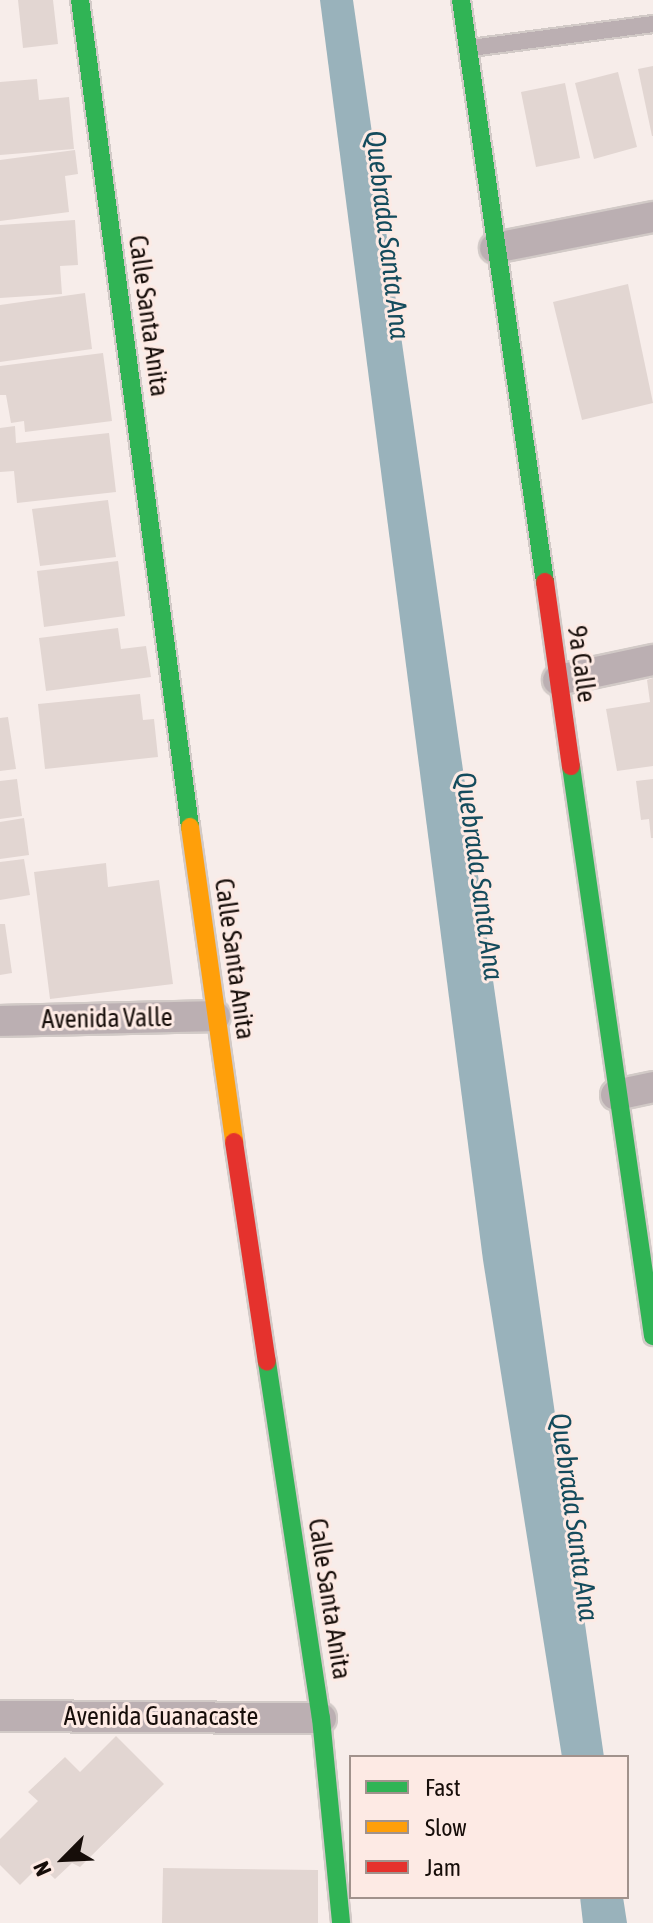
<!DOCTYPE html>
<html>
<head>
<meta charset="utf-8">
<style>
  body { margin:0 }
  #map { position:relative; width:653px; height:1923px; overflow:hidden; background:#f7edea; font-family:"Asap Condensed",sans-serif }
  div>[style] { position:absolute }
  .water>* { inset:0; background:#99b2bb }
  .building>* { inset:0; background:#e2d6d2 }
  .roads { filter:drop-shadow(2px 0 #d2cac7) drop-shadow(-2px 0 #d2cac7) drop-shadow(0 2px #d2cac7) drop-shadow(0 -2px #d2cac7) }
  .lane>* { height:16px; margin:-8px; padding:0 8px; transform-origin:8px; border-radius:8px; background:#bbafb2 }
  .street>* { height:30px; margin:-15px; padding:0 15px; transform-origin:15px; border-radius:15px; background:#bbafb2 }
  .fast>* { height:18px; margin:-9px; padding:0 9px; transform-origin:9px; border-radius:9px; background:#30b455 }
  .slow>* { height:18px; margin:-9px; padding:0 9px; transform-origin:9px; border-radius:9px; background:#ff9f0a }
  .jam>* { height:18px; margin:-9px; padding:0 9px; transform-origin:9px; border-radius:9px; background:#e5322d }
  span { translate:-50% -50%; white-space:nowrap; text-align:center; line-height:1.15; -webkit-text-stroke:6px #fdeae4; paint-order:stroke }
  .street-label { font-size:26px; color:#160d09 }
  .water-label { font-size:28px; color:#144b5c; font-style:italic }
  .legend { position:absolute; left:349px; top:1755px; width:280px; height:144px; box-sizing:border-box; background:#fdeae4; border:2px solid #a1928c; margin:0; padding:10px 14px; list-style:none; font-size:24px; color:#160d09 }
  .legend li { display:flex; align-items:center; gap:16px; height:40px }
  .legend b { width:40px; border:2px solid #a1928c }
  .north { position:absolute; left:24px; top:1819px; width:80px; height:80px; -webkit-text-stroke:6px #fdeae4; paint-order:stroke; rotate:246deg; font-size:22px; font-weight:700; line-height:32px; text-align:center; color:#160d09 }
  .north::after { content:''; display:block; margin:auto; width:28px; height:36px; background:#160d09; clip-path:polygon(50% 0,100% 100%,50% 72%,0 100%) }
</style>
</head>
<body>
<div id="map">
  <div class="water">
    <div style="clip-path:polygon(320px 0,353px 0,604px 1757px,562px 1757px,483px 1260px)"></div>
    <div style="clip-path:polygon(580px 1897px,623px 1897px,627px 1923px,583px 1923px)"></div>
  </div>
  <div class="building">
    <div style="clip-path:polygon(18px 0,53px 0,58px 44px,23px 48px)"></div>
    <div style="clip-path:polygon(653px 66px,653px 136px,652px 136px,638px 69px)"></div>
    <div style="clip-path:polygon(618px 72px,637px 147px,594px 159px,575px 83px)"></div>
    <div style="clip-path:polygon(37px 79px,39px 100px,69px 97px,74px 149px,0 155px,0 82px)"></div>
    <div style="clip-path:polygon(565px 83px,580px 158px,536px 167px,521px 92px)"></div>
    <div style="clip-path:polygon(75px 150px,78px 174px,65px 176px,69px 212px,0 221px,0 160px)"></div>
    <div style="clip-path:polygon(75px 220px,78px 265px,60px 266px,62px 294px,0 298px,0 225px)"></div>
    <div style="clip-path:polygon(628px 284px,653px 403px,582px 420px,553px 302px)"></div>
    <div style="clip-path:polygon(85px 293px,92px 349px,0 362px,0 305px)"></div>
    <div style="clip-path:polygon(103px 353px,112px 421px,25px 432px,24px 421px,11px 423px,6px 395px,0 395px,0 366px)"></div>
    <div style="clip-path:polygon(15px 426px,16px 443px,109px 433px,116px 492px,17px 503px,14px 471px,0 472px,0 428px)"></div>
    <div style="clip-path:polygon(108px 500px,116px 557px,40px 566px,32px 509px)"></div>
    <div style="clip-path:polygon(118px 561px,125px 616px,44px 627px,37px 571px)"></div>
    <div style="clip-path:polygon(118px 628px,121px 649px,146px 646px,151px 677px,46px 691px,39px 638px)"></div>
    <div style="clip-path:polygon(653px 678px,653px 766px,617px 771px,606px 709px,650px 702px,647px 680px)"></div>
    <div style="clip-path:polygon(140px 694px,143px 720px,154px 719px,158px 757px,45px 769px,38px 704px)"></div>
    <div style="clip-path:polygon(8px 717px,16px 769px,0 771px,0 718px)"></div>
    <div style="clip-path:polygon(17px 779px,22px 816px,0 819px,0 781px)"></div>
    <div style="clip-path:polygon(653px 779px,653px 838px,651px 838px,649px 819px,641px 820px,636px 781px)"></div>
    <div style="clip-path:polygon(24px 818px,29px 855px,0 859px,0 822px)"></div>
    <div style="clip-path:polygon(24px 859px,30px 895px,0 900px,0 862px)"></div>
    <div style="clip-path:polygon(106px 863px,108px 887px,159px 880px,173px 984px,50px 999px,34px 872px)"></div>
    <div style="clip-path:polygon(0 924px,5px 924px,12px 973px,0 975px)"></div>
    <div style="clip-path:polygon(116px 1736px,164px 1784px,80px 1867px,72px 1863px,55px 1879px,40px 1865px,20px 1885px,0 1865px,0 1839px,38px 1801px,28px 1792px,65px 1757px,80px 1772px)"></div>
    <div style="clip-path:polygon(163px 1868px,318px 1870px,318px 1923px,162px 1923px)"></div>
  </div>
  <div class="roads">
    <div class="lane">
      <div style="left:471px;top:48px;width:184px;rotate:-7.5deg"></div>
    </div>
    <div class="street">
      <div style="left:495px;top:248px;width:161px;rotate:-11.1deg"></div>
      <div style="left:558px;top:680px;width:97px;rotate:-11.9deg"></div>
      <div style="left:0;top:1021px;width:215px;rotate:-1.3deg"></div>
      <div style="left:616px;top:1095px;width:38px;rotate:-12deg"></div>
      <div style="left:0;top:1716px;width:321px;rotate:0.4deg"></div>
    </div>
    <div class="fast">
      <div style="left:80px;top:0;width:834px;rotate:82.42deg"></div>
      <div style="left:461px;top:0;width:588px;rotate:81.79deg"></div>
      <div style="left:571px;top:766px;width:576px;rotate:81.81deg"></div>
      <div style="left:267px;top:1362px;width:360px;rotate:81.4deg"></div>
      <div style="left:321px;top:1718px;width:206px;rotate:84.4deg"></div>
    </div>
    <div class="slow">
      <div style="left:190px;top:827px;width:318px;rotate:82deg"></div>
    </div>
    <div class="jam">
      <div style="left:545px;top:582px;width:186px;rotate:82deg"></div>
      <div style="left:234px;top:1142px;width:222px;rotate:81.5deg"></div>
    </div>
  </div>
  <div class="street-label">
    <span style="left:148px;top:316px;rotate:82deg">Calle Santa Anita</span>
    <span style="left:581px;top:664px;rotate:82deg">9a Calle</span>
    <span style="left:234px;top:959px;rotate:82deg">Calle Santa Anita</span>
    <span style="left:107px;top:1019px;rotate:-1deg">Avenida Valle</span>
    <span style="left:329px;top:1599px;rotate:81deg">Calle Santa Anita</span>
    <span style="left:161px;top:1717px">Avenida Guanacaste</span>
  </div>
  <div class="water-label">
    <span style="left:388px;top:235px;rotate:83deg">Quebrada Santa Ana</span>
    <span style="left:480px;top:876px;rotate:82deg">Quebrada Santa Ana</span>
    <span style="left:575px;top:1517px;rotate:82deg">Quebrada Santa Ana</span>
  </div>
  <ul class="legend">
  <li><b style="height:10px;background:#30b455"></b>Fast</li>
  <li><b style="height:10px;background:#ff9f0a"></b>Slow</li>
  <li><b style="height:10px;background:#e5322d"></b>Jam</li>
  </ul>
  <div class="north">N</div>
</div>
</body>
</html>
